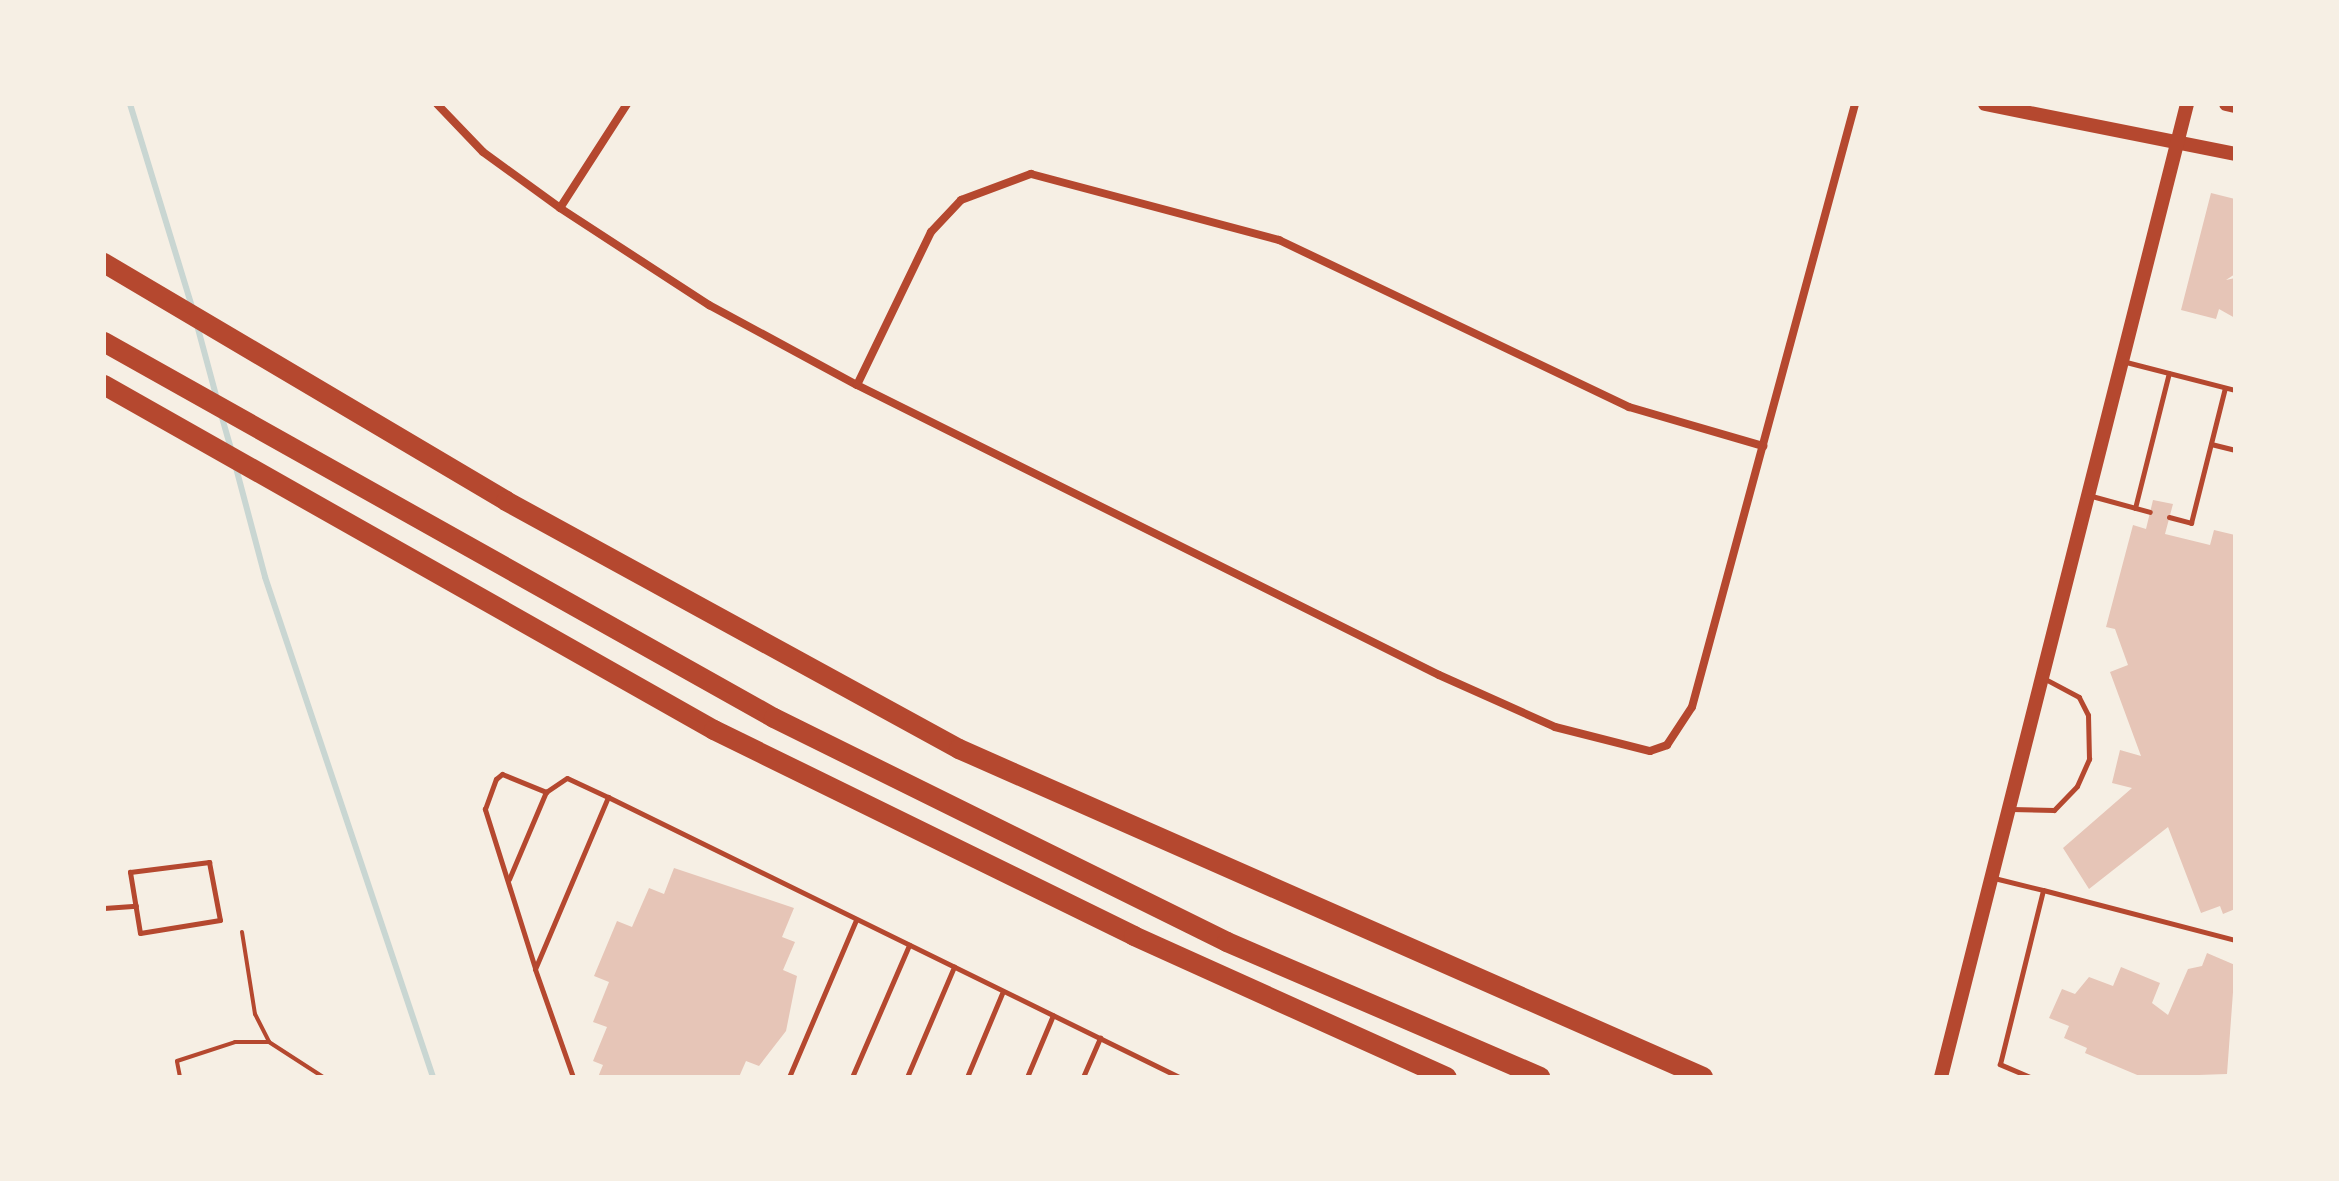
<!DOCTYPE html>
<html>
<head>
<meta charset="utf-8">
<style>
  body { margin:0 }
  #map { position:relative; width:2339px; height:1181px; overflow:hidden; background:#f6efe4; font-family:"Fira Sans Condensed",sans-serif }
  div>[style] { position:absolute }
  .stream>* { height:6px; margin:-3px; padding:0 3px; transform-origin:3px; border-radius:3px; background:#c9d6d2 }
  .building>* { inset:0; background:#e6c5b7 }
  .path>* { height:4px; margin:-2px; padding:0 2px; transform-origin:2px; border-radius:2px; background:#b5482f }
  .service>* { height:5px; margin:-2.5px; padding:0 2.5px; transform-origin:2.5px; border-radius:2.5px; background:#b5482f }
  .minor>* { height:8px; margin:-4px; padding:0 4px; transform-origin:4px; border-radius:4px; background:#b5482f }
  .tertiary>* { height:14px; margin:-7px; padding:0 7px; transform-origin:7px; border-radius:7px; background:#b5482f }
  .motorway>* { height:20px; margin:-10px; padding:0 10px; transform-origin:10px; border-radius:10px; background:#b5482f }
  span { translate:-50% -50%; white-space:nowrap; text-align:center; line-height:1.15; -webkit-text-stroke:8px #f6efe4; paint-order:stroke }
  .frame { position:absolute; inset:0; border:106px solid #f6efe4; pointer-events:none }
</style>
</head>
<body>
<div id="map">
  <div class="stream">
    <div style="left:130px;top:104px;width:215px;rotate:73deg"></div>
    <div style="left:197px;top:325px;width:77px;rotate:74.9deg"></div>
    <div style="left:221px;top:414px;width:36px;rotate:74deg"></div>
    <div style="left:235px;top:464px;width:117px;rotate:75.1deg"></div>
    <div style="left:265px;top:577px;width:527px;rotate:71.43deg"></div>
  </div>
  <div class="building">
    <div style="clip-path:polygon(2211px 193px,2235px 199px,2235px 274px,2226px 280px,2235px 278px,2235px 318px,2219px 309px,2216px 319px,2181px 310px)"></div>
    <div style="clip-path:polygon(2153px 500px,2173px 504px,2165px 534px,2210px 545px,2214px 530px,2235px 535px,2235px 909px,2223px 914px,2220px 906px,2201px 913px,2168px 827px,2089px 889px,2063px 848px,2132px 788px,2112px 783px,2120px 750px,2141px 756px,2110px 672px,2128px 665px,2115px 629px,2106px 627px,2133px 525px,2146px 529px)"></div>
    <div style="clip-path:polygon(674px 868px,794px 908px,782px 937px,795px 942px,783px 970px,797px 976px,786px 1031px,759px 1066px,746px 1061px,739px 1077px,598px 1077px,603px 1065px,593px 1061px,607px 1027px,593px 1022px,609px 982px,594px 976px,617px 921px,632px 927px,649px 888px,664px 894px)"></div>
    <div style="clip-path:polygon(2207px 953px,2235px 965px,2227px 1074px,2142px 1077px,2085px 1053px,2087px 1048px,2064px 1038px,2069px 1026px,2049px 1018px,2062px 989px,2075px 994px,2089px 977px,2113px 986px,2121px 967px,2160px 983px,2152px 1003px,2168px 1015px,2188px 969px,2202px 966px)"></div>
  </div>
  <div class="path">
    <div style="left:242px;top:932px;width:83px;rotate:81deg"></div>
    <div style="left:255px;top:1014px;width:31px;rotate:63deg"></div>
    <div style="left:269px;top:1042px;width:64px;rotate:32.9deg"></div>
    <div style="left:180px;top:1077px;width:16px;rotate:-101deg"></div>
    <div style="left:177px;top:1061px;width:61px;rotate:-18.1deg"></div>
    <div style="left:235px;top:1042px;width:34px"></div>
  </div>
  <div class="service">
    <div style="left:2126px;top:362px;width:113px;rotate:14.4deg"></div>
    <div style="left:2211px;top:444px;width:25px;rotate:14deg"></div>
    <div style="left:2088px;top:495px;width:64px;rotate:15.3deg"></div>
    <div style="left:2135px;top:508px;width:139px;rotate:-75.9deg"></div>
    <div style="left:2169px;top:517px;width:23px;rotate:15deg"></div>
    <div style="left:2191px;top:523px;width:139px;rotate:-75.9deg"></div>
    <div style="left:2011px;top:809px;width:43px;rotate:1.3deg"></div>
    <div style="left:2054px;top:810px;width:33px;rotate:-46deg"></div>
    <div style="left:2077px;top:786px;width:30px;rotate:-66deg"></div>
    <div style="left:2089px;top:759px;width:44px;rotate:-91.3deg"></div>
    <div style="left:2088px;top:715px;width:20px;rotate:-117deg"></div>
    <div style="left:2079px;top:697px;width:38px;rotate:-152deg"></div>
    <div style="left:209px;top:862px;width:59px;rotate:79.3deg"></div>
    <div style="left:220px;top:920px;width:81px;rotate:170.8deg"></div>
    <div style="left:140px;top:933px;width:62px;rotate:-99.3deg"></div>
    <div style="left:130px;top:872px;width:80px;rotate:-7.2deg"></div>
    <div style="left:1994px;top:878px;width:50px;rotate:13.8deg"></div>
    <div style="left:509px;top:879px;width:95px;rotate:-67deg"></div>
    <div style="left:104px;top:908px;width:32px;rotate:-4deg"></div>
    <div style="left:535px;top:968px;width:167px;rotate:-107.5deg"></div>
    <div style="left:485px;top:809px;width:32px;rotate:-70deg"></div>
    <div style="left:496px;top:779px;width:8px;rotate:-40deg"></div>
    <div style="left:502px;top:774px;width:48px;rotate:22.2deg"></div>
    <div style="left:546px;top:792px;width:25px;rotate:-34deg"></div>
    <div style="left:567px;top:778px;width:45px;rotate:24.9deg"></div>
    <div style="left:573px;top:1077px;width:114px;rotate:-109.4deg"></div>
    <div style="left:535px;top:969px;width:187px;rotate:-67deg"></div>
    <div style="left:608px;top:797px;width:636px;rotate:26.12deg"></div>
    <div style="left:789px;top:1077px;width:171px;rotate:-66.9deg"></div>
    <div style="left:852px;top:1077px;width:144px;rotate:-66.6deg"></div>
    <div style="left:907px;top:1077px;width:120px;rotate:-66.9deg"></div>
    <div style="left:967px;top:1077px;width:93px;rotate:-67.3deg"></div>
    <div style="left:1027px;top:1077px;width:67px;rotate:-67.2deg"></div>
    <div style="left:1083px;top:1077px;width:43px;rotate:-66.4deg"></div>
    <div style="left:2030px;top:1077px;width:33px;rotate:-157deg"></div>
    <div style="left:2000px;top:1064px;width:179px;rotate:-76.1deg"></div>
    <div style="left:2043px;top:890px;width:198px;rotate:14.6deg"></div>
  </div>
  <div class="minor">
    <div style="left:437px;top:104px;width:66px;rotate:46.2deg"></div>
    <div style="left:483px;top:152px;width:95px;rotate:36deg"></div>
    <div style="left:560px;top:208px;width:178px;rotate:33.1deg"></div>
    <div style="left:709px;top:305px;width:168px;rotate:28.4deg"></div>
    <div style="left:857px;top:385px;width:650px;rotate:26.49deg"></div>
    <div style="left:1439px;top:675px;width:127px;rotate:24.1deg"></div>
    <div style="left:1555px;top:727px;width:98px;rotate:14.2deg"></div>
    <div style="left:1650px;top:751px;width:18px;rotate:-19deg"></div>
    <div style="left:1667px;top:745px;width:45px;rotate:-56.7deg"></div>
    <div style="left:1692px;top:707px;width:625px;rotate:-74.87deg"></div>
    <div style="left:560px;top:208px;width:124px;rotate:-57.2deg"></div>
    <div style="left:857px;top:385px;width:170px;rotate:-64.2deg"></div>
    <div style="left:931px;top:232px;width:44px;rotate:-46.8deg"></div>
    <div style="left:961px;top:200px;width:75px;rotate:-20.4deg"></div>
    <div style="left:1031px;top:174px;width:257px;rotate:14.9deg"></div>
    <div style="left:1279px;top:240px;width:388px;rotate:25.5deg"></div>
    <div style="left:1629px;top:407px;width:140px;rotate:16.2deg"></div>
  </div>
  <div class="tertiary">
    <div style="left:1985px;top:104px;width:255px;rotate:11.3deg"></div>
    <div style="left:2226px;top:104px;width:9px;rotate:13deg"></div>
    <div style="left:1941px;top:1077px;width:1004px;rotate:-75.81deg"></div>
  </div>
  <div class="motorway">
    <div style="left:104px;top:263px;width:467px;rotate:30.6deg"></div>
    <div style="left:506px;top:501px;width:516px;rotate:28.7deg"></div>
    <div style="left:959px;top:749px;width:813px;rotate:23.79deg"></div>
    <div style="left:104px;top:342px;width:768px;rotate:29.3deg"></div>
    <div style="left:774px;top:718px;width:505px;rotate:26.31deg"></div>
    <div style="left:1227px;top:942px;width:341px;rotate:23.3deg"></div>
    <div style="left:104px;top:385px;width:701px;rotate:29.49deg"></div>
    <div style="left:714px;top:730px;width:468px;rotate:26.1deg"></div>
    <div style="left:1134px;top:936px;width:343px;rotate:24.3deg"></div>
  </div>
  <div class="frame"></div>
</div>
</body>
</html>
